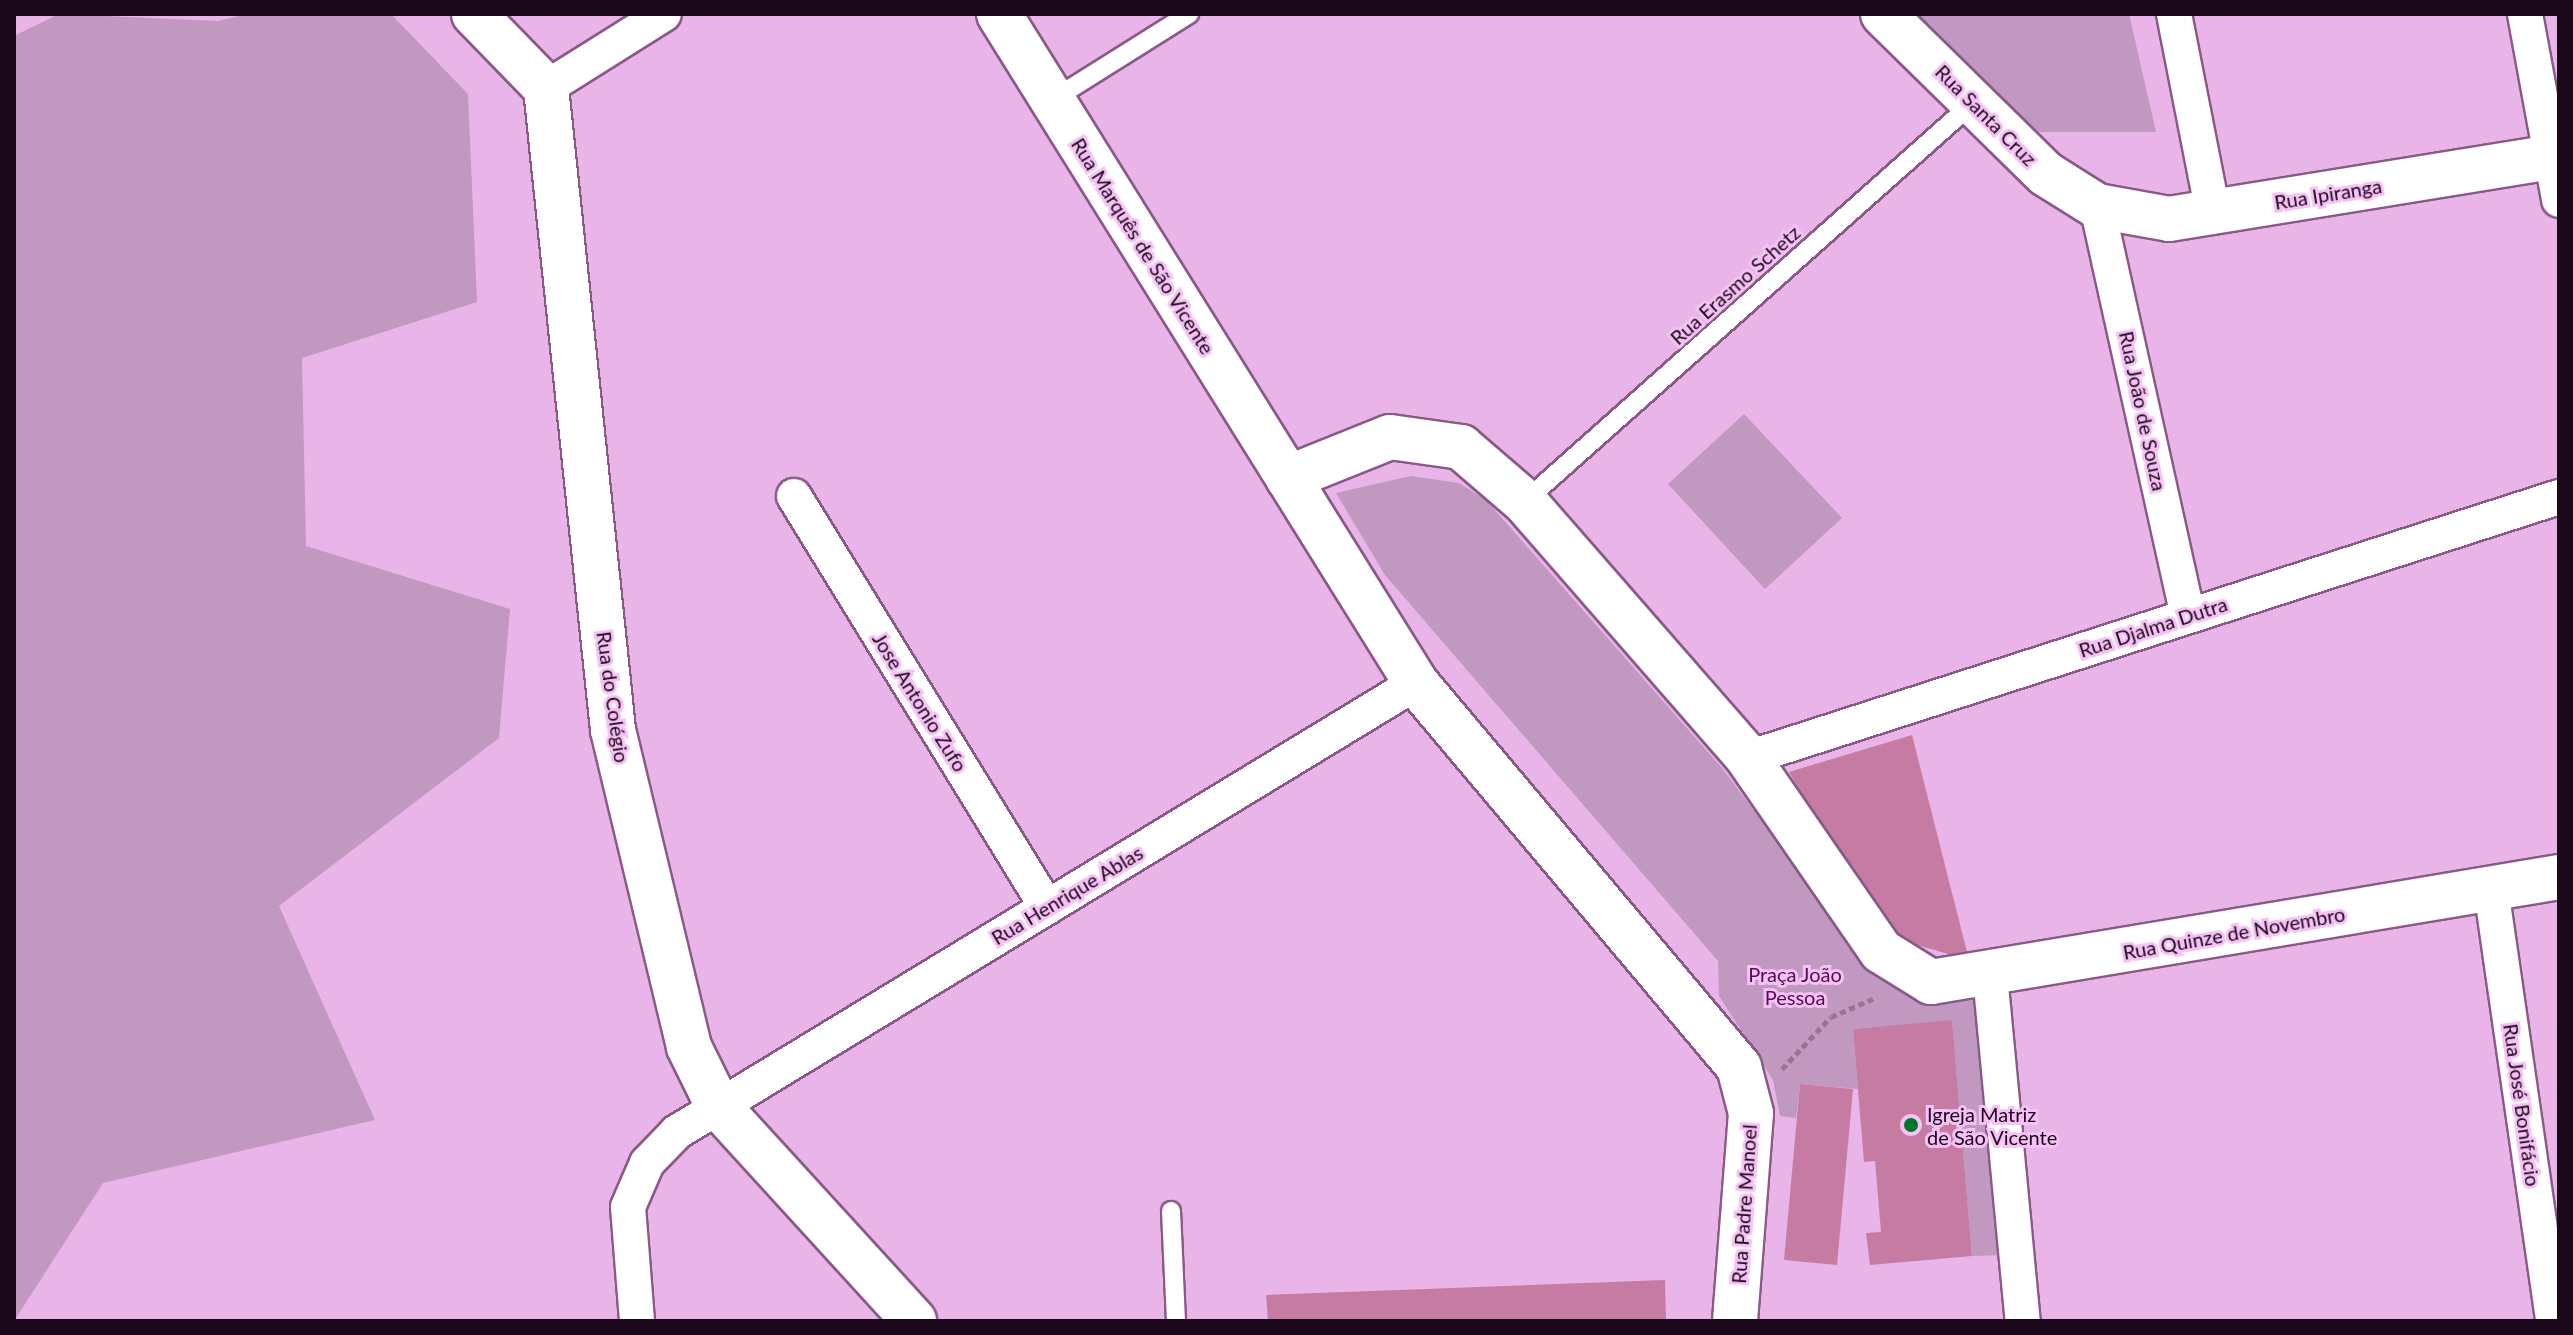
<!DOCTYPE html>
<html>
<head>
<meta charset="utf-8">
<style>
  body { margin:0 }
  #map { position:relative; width:2573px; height:1335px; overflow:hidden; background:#e9b4e7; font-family:Lato,sans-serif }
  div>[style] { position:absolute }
  .green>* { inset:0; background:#c198c0 }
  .building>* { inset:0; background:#c67ba3 }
  .path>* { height:5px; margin-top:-2.5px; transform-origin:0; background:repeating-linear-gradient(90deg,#9a7298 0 6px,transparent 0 10px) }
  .roads { filter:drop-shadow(2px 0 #895a88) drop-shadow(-2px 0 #895a88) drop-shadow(0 2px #895a88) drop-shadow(0 -2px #895a88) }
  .lane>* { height:18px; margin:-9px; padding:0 9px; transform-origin:9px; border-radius:9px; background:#fff }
  .street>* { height:34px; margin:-17px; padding:0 17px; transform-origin:17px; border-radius:17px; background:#fff }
  .secondary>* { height:44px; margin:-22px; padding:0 22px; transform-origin:22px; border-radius:22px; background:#fff }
  .dots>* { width:22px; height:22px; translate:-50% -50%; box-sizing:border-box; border:4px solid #f6c1f4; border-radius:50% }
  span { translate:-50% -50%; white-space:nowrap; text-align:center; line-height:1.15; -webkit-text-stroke:6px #f6c1f4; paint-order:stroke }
  .street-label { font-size:20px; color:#1a081a }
  .park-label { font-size:20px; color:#560c57 }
  .poi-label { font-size:20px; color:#1a081a }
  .left { translate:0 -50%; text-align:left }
  .frame { position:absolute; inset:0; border:16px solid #1a081a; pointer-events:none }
</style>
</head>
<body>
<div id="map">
  <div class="green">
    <div style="clip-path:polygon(59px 14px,218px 21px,247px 14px,391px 14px,468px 94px,477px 302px,302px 358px,306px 546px,510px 609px,499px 738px,279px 906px,375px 1120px,103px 1183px,14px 1321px,14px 36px)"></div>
    <div style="clip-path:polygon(1916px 14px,2129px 14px,2156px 132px,2031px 132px)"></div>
    <div style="clip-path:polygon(1744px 414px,1842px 518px,1765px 589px,1668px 484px)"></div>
    <div style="clip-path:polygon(1411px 476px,1459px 483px,1486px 500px,1722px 768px,1880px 979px,1925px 996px,1980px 994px,2007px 1255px,1972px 1256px,1952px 1021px,1853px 1029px,1858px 1089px,1800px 1084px,1796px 1118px,1780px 1116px,1773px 1080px,1719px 996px,1718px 961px,1385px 575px,1336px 493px)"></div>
  </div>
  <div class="building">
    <div style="clip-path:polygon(1912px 735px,1969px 960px,1886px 936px,1789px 772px)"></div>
    <div style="clip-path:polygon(1952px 1020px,1972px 1256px,1870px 1265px,1866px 1233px,1881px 1232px,1875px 1161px,1864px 1162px,1853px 1029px)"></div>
    <div style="clip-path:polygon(1800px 1084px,1853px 1089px,1837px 1265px,1784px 1260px)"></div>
    <div style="clip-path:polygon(1665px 1280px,1666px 1321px,1268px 1321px,1266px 1295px)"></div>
  </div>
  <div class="path">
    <div style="left:1782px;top:1069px;width:71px;rotate:-46.7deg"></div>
    <div style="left:1831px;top:1017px;width:50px;rotate:-23.5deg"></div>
  </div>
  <div class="roads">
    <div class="lane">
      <div style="left:1052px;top:100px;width:162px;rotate:-32.1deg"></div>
      <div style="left:1525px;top:501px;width:601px;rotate:-41.63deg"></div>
      <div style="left:1171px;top:1211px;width:110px;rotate:87.4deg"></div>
    </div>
    <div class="street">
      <div style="left:2174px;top:14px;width:203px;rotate:78.9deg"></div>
      <div style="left:2525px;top:14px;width:189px;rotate:79.6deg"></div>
      <div style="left:546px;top:88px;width:139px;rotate:-32.1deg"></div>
      <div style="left:2097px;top:206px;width:420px;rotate:77.5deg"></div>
      <div style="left:794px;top:496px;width:483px;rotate:58.4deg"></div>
      <div style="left:1748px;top:758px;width:852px;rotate:-17.84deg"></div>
      <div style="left:2491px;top:889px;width:436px;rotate:81.8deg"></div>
      <div style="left:1990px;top:975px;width:348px;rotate:84.6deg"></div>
      <div style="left:637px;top:1321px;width:114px;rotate:-94.5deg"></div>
      <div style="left:628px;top:1207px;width:48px;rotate:-66.6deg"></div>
      <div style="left:647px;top:1163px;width:43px;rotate:-45.9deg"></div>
      <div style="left:677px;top:1132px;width:865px;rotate:-31.28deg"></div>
    </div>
    <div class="secondary">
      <div style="left:474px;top:14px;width:103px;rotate:45.8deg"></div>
      <div style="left:546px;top:88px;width:645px;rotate:84.04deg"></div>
      <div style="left:613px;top:730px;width:326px;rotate:76.5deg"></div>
      <div style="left:689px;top:1047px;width:66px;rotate:63.8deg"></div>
      <div style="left:718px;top:1106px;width:291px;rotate:47.6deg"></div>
      <div style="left:999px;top:14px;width:788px;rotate:58.06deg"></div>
      <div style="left:1416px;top:683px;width:502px;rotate:49.93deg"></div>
      <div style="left:1739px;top:1067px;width:48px;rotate:75.4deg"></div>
      <div style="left:1751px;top:1113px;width:209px;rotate:94.4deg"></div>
      <div style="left:1883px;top:14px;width:228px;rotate:44.5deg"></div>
      <div style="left:2046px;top:174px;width:60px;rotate:32.1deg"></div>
      <div style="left:2097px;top:206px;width:73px;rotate:10.2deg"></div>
      <div style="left:2169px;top:219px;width:395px;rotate:-9.2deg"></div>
      <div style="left:1288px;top:478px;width:110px;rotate:-21.9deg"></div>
      <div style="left:1390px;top:437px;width:72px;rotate:8deg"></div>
      <div style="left:1461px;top:447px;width:84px;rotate:40.7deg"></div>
      <div style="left:1525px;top:502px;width:340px;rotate:48.9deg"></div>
      <div style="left:1748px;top:758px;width:234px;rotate:55.4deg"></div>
      <div style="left:1881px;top:951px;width:59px;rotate:31.8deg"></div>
      <div style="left:1931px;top:982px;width:637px;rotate:-9.49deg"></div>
    </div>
  </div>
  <div class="dots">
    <div style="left:1911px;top:1125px;background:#01762b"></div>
  </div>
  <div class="street-label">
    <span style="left:1986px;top:115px;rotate:45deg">Rua Santa Cruz</span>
    <span style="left:2328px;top:194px;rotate:-9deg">Rua Ipiranga</span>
    <span style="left:1143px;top:246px;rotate:58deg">Rua Marquês de São Vicente</span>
    <span style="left:1735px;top:285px;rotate:-42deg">Rua Erasmo Schetz</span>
    <span style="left:2143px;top:411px;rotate:78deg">Rua João de Souza</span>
    <span style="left:2153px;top:627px;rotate:-18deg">Rua Djalma Dutra</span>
    <span style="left:613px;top:697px;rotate:82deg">Rua do Colégio</span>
    <span style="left:920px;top:702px;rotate:58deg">Jose Antonio Zufo</span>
    <span style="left:1067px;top:895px;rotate:-31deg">Rua Henrique Ablas</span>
    <span style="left:2234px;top:933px;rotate:-10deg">Rua Quinze de Novembro</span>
    <span style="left:2522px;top:1105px;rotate:82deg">Rua José Bonifácio</span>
    <span style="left:1744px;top:1204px;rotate:-86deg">Rua Padre Manoel</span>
  </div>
  <div class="park-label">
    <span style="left:1795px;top:986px">Praça João<br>Pessoa</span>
  </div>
  <div class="poi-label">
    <span class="left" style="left:1927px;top:1126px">Igreja Matriz<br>de São Vicente</span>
  </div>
  <div class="frame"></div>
</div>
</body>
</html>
